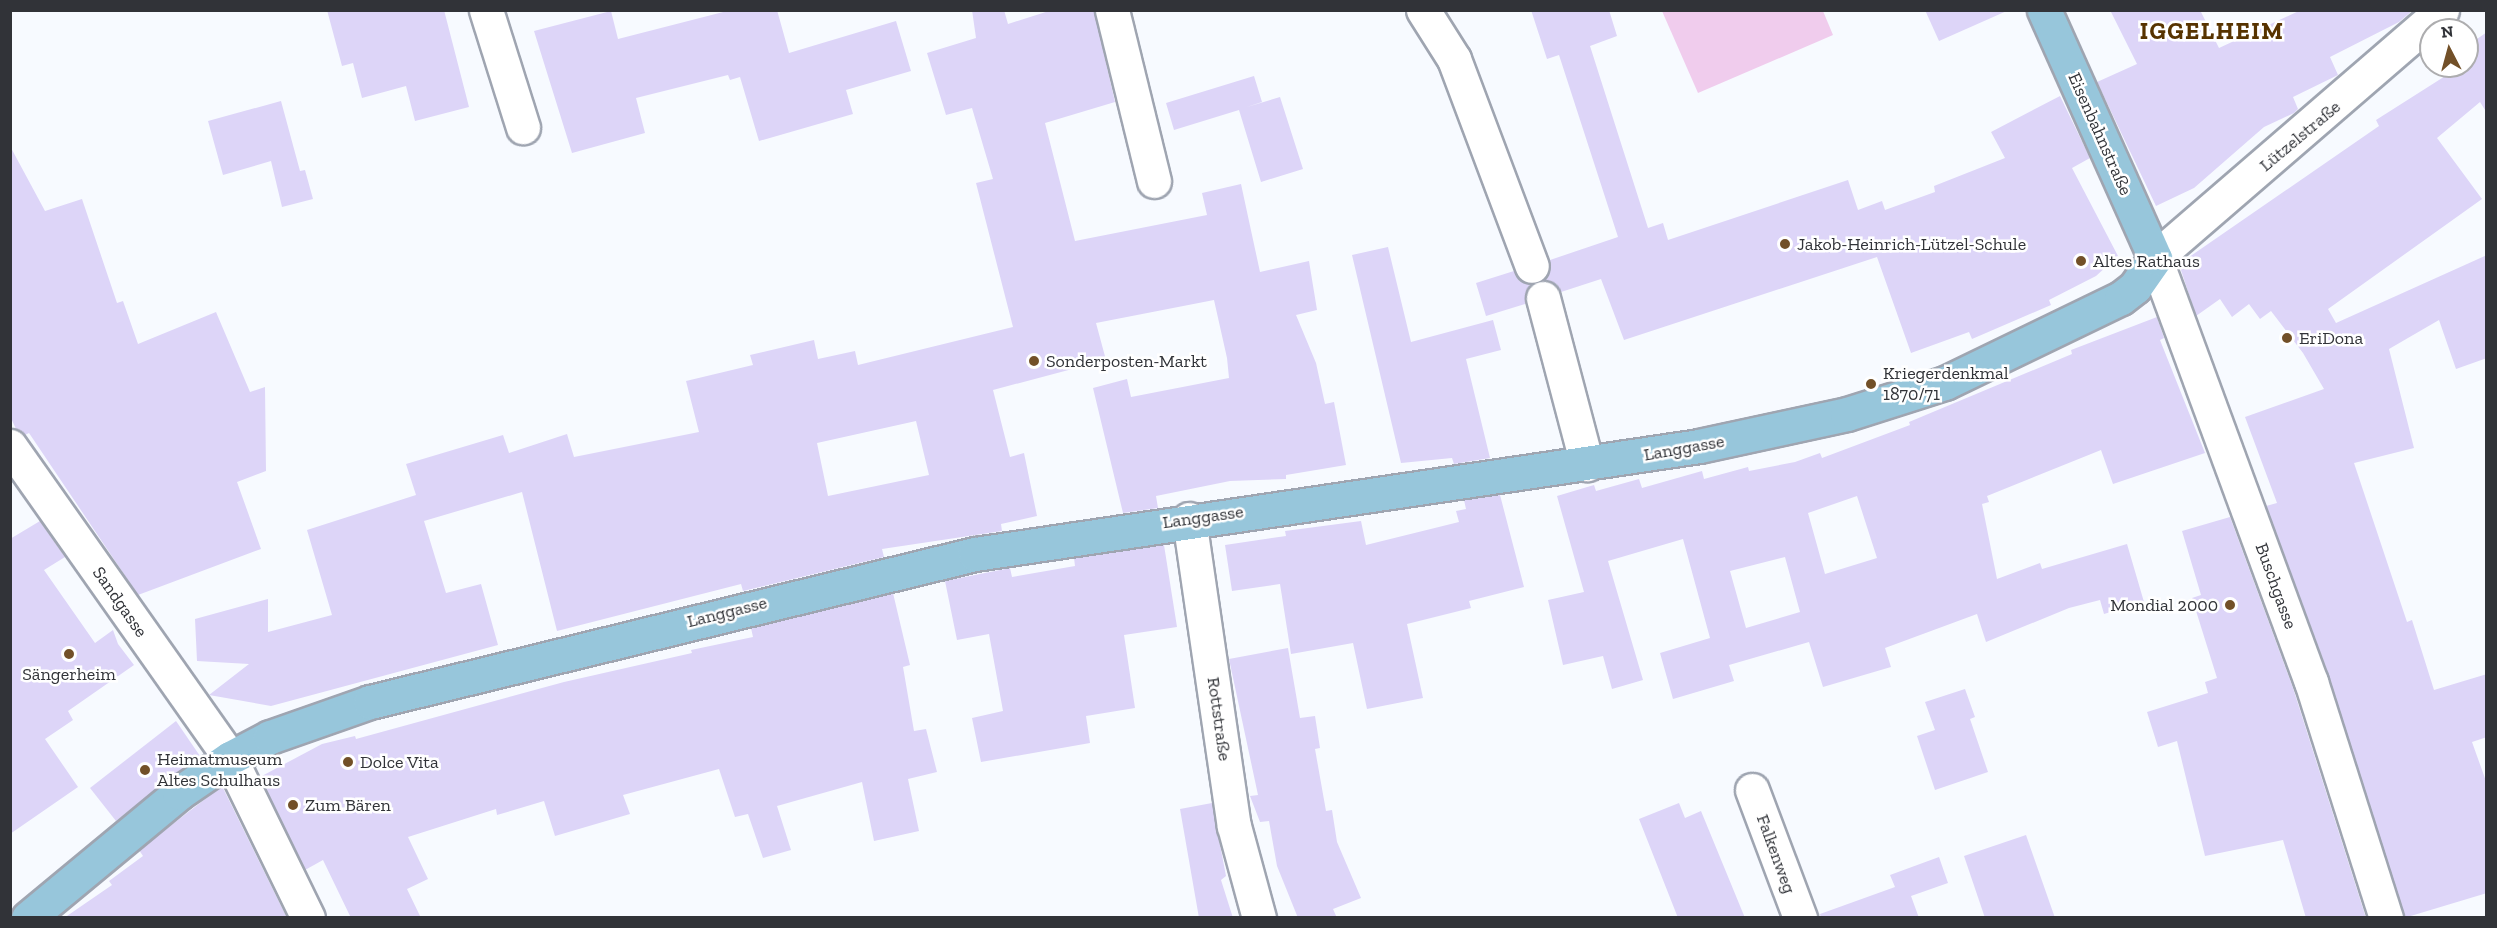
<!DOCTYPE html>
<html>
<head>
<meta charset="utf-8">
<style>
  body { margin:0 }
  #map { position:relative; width:2497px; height:928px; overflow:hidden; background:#f7faff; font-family:"Zilla Slab",serif }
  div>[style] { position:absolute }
  .green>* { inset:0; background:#f0cced }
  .building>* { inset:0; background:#ddd5f8 }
  .roads { filter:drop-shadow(2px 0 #9fa5b1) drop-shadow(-2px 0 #9fa5b1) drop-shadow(0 2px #9fa5b1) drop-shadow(0 -2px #9fa5b1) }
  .minor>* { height:33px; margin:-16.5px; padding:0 16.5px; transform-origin:16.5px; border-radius:16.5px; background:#fff }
  .major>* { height:33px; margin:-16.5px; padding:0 16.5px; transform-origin:16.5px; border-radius:16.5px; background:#97c6db }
  .dots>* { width:16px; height:16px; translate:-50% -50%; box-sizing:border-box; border:3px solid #fff; border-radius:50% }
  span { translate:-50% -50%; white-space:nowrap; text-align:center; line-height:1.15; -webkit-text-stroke:5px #fff; paint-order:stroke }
  .street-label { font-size:18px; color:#313338 }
  .poi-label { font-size:18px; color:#313338 }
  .left { translate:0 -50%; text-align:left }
  .right { translate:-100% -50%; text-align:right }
  .district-label { font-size:24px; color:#573300; font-weight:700; letter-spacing:1.5px }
  .frame { position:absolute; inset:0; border:12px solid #313338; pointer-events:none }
  .north { position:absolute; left:2419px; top:18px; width:60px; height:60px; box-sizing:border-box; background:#fff; border:2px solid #adadaf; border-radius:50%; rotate:354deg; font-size:16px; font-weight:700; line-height:24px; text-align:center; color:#313338 }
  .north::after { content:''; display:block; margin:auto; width:21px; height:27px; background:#725028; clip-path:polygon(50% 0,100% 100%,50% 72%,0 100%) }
</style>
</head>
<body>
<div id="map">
  <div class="green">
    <div style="clip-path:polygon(1662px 11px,1823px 11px,1833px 35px,1698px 93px)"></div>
  </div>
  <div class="building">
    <div style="clip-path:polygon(327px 10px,444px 10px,469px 107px,415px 121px,406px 86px,362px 98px,353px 63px,342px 66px)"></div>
    <div style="clip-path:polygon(731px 10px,777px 10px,789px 53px,896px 21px,911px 71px,846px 90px,853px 114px,759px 141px,740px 77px,730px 80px,728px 75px,636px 98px,645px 133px,572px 153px,534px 31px,611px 11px,618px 39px)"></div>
    <div style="clip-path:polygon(evenodd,972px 10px,1004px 10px,1008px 24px,1052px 10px,1094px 10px,1115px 102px,1045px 123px,1075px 241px,1207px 215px,1202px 193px,1241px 184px,1260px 272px,1309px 261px,1317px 310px,1296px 315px,1316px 363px,1325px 404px,1334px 402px,1346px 465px,1286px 475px,1286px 479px,1230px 481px,1156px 496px,1158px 508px,1123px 513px,1093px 388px,1127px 379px,1131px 397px,1229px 378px,1227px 358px,1214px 300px,1096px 323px,1106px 360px,993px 390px,1010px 457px,1024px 453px,1037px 516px,1001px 524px,1002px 531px,882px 549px,884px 557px,743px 591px,741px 584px,557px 631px,522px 492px,424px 521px,446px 593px,481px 584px,498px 645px,271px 706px,209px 695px,249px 664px,197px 661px,195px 619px,268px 599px,268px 632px,332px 615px,307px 530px,416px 495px,406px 464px,503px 435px,509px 453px,567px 434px,574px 457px,699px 432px,686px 381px,753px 365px,750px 355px,814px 340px,818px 359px,855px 351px,858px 365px,1013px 327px,976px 183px,993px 179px,972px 108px,946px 115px,927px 53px,976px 38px,972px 10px,916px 421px,929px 475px,828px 496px,817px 443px,916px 421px)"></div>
    <div style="clip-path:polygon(1531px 10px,1609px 10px,1617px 36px,1590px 46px,1648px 228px,1663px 223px,1668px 240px,1848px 180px,1858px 210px,1882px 201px,1885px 210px,1935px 192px,1934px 186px,2005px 158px,1991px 132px,2060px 96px,2090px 158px,2072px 168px,2118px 256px,2096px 276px,2049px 300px,2051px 305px,1972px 339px,1969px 332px,1911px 353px,1877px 257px,1624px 340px,1601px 279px,1561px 292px,1556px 284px,1544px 280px,1550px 270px,1550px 260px,1618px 237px,1559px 55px,1547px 59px)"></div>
    <div style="clip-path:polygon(1925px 10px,2009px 10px,1939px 41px)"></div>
    <div style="clip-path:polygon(2110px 10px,2200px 10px,2219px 48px,2301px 10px,2413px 10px,2399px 22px,2330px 57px,2338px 75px,2293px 97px,2298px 109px,2294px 113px,2264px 127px,2194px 188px,2156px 206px,2097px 82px,2137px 64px)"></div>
    <div style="clip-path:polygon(2487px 32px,2487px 113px,2480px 102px,2437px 138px,2482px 199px,2328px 309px,2336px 323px,2487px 255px,2487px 358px,2456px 369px,2439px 320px,2389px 349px,2414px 448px,2354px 463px,2407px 622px,2412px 620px,2434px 690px,2487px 674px,2487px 737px,2472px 742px,2487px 784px,2487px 893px,2404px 918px,2329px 676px,2266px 506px,2277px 503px,2245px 417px,2324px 389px,2303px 353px,2271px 311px,2260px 319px,2249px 304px,2232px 317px,2220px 299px,2196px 316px,2179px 264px,2379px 126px,2376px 120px,2461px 66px,2467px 66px,2467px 46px)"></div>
    <div style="clip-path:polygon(1254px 76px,1262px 102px,1247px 107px,1280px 97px,1303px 169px,1261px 182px,1239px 110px,1174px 130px,1166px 103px)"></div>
    <div style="clip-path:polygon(281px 101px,300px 171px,305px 170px,313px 199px,282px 207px,271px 161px,223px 175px,208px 121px)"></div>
    <div style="clip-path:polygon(10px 146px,45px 211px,82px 199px,117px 303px,123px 301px,138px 344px,216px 312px,250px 392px,265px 387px,266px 471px,237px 482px,261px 549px,138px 595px,29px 433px,25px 435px,16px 429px,10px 416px)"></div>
    <div style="clip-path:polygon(1388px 247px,1411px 342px,1493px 320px,1501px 350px,1466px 359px,1490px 458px,1454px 464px,1452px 458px,1401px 463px,1352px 255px)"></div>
    <div style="clip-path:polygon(1514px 271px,1521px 281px,1530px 284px,1525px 304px,1486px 316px,1476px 283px)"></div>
    <div style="clip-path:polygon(evenodd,2157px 317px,2164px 338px,2160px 340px,2205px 453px,2113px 484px,2101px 450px,1987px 496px,1989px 502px,1982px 504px,1997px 579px,2040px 563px,2042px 569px,2127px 544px,2144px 602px,2104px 614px,2100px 600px,2069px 608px,1986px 642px,1977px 614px,1885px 648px,1891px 667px,1823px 687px,1809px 642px,1729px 665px,1734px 681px,1673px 699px,1660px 653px,1710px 638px,1683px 539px,1608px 561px,1643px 680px,1612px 689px,1603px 656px,1563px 665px,1548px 600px,1584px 592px,1557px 496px,1594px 485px,1596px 491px,1639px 479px,1642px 488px,1702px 471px,1704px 479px,1748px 467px,1749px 471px,1795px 462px,1820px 453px,1822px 458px,1910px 425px,1909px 422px,2072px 354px,2071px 350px,2157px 317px,1857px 496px,1877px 558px,1825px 574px,1808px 513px,1857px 496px,2157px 317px,1785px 557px,1800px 612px,1746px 628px,1730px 571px,1785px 557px)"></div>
    <div style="clip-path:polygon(1500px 495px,1524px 587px,1469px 601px,1471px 608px,1407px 624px,1423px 698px,1367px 709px,1353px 643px,1291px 654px,1280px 584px,1232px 591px,1225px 545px,1286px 536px,1285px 531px,1361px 521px,1366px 545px,1459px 522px,1456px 511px,1466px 509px,1464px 500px)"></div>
    <div style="clip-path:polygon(2230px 517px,2293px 688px,2366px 918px,2306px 918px,2283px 840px,2205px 856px,2177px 741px,2158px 747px,2147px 712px,2208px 693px,2205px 682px,2217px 678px,2192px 598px,2201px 595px,2182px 531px)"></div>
    <div style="clip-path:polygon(40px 521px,65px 557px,44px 570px,95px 643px,113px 630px,118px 644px,134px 665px,68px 711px,73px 720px,45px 739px,78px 787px,10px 834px,10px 539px)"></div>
    <div style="clip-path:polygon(1164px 545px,1177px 627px,1124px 635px,1135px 708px,1086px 716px,1090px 743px,981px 762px,972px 718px,1003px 711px,989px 634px,957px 640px,945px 581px,1010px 568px,1012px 577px,1075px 566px,1074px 558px)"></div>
    <div style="clip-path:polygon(893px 593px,910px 665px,903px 667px,914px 731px,926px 729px,937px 772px,908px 779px,919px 831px,874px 841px,862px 782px,777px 806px,791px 850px,763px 858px,748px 814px,735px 817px,719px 769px,623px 795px,630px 814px,555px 836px,544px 801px,497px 815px,496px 809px,408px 837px,428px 879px,407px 889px,421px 918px,351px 918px,323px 860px,305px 870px,260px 777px,322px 744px,355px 736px,356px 739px,564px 682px,692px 653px,691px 650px,753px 637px,751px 628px)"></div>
    <div style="clip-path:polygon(1288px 648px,1300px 718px,1315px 716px,1320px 748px,1315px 749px,1326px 811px,1332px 810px,1337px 842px,1361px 898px,1333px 909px,1337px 918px,1298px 918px,1277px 866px,1269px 821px,1260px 822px,1250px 796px,1258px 795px,1229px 659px)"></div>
    <div style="clip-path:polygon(1965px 689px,1975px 717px,1970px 719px,1988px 772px,1935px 790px,1917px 736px,1935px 730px,1925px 702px)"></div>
    <div style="clip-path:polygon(176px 721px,200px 756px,116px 821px,90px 788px)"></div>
    <div style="clip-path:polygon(222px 786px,287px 918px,64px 918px,112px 885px,109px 881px,143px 856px,139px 850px)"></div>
    <div style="clip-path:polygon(1212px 803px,1226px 876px,1221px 880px,1233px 918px,1199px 918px,1180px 809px)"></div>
    <div style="clip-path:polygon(1679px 803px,1685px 818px,1701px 811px,1745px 918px,1678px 918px,1639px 819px)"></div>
    <div style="clip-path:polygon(2026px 835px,2055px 918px,1985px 918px,1964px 856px)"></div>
    <div style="clip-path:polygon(1939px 857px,1948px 883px,1911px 896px,1919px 918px,1821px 918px,1820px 914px,1895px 887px,1890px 875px)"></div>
  </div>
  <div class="roads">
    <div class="minor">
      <div style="left:486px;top:10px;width:123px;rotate:72.5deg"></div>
      <div style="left:1112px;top:10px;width:176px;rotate:76.2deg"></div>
      <div style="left:1423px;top:10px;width:58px;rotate:57.7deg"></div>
      <div style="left:1454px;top:59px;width:221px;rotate:69.4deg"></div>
      <div style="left:1543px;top:298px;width:172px;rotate:75.2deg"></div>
      <div style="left:10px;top:446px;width:382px;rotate:54.8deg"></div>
      <div style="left:230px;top:758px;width:178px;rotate:64deg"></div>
      <div style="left:1189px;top:519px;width:310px;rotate:81.7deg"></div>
      <div style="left:1234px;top:826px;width:95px;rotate:74.8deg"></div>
      <div style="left:1752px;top:790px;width:137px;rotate:69.4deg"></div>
      <div style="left:2386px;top:918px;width:248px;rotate:-107.6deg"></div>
      <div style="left:2311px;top:682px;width:452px;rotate:-110.2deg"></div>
      <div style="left:2155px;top:258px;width:379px;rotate:-40.8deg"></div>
    </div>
    <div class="major">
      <div style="left:28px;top:918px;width:196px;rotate:-39.6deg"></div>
      <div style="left:179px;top:793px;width:62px;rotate:-34.5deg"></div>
      <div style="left:230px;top:758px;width:45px;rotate:-27.7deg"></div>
      <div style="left:270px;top:737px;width:106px;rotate:-19.3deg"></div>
      <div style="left:370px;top:702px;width:623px;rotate:-13.75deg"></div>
      <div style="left:975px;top:554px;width:732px;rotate:-8.48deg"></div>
      <div style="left:1699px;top:446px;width:151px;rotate:-12.2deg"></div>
      <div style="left:1847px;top:414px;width:103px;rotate:-17.6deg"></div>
      <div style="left:1945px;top:383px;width:195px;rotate:-25.8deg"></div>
      <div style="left:2121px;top:298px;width:18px;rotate:-38deg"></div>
      <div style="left:2135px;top:287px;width:35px;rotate:-55deg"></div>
      <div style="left:2155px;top:258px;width:272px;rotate:-114.1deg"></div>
    </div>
  </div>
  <div class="dots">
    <div style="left:1785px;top:244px;background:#725028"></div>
    <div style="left:2081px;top:261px;background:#725028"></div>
    <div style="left:2287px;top:338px;background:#725028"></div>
    <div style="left:1034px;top:361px;background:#725028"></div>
    <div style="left:1871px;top:384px;background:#725028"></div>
    <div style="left:2230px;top:605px;background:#725028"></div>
    <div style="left:69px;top:654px;background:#725028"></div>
    <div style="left:348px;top:762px;background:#725028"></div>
    <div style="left:145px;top:770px;background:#725028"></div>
    <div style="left:293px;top:805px;background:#725028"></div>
  </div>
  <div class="street-label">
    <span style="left:2100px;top:134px;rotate:66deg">Eisenbahnstraße</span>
    <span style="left:2300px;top:136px;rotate:-40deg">Lützelstraße</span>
    <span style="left:1684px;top:448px;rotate:-10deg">Langgasse</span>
    <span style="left:1203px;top:517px;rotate:-8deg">Langgasse</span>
    <span style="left:2276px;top:586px;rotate:70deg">Buschgasse</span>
    <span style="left:120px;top:602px;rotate:55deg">Sandgasse</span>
    <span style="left:727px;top:612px;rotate:-14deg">Langgasse</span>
    <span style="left:1219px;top:719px;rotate:82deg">Rottstraße</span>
    <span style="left:1776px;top:854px;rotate:70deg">Falkenweg</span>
  </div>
  <div class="poi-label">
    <span class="left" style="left:1797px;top:244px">Jakob-Heinrich-Lützel-Schule</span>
    <span class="left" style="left:2093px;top:261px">Altes Rathaus</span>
    <span class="left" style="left:2299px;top:338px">EriDona</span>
    <span class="left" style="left:1046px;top:361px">Sonderposten-Markt</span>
    <span class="left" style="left:1883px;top:384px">Kriegerdenkmal<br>1870/71</span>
    <span class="right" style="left:2218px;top:605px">Mondial 2000</span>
    <span style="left:69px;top:674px">Sängerheim</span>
    <span class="left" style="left:157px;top:770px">Heimatmuseum<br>Altes Schulhaus</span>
    <span class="left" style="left:360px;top:762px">Dolce Vita</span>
    <span class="left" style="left:305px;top:805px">Zum Bären</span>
  </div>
  <div class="district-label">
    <span style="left:2212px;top:31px">IGGELHEIM</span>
  </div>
  <div class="frame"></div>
  <div class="north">N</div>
</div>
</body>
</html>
